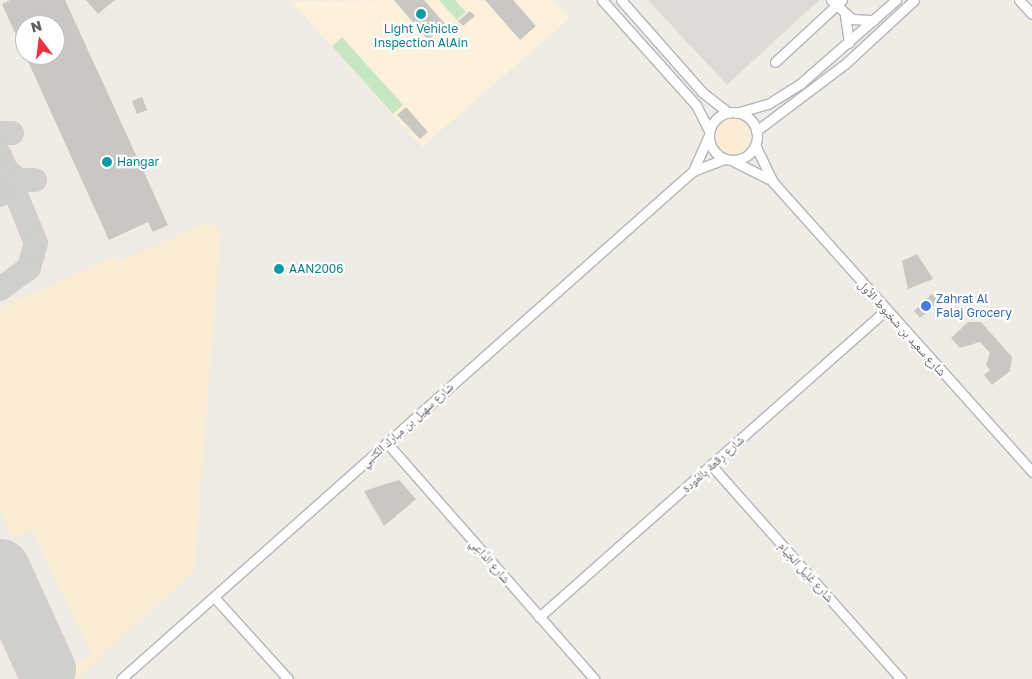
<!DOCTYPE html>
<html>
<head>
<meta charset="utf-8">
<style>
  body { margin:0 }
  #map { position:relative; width:1032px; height:679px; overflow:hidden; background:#efebe5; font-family:"Golos Text","Noto Naskh Arabic",sans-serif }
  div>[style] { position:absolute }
  .commercial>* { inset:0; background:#fdf1dc }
  .industrial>* { inset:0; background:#dedbd7 }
  .green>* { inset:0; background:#c7e6c2 }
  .sand>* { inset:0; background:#faecd5 }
  .round { border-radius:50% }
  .taxiway>* { height:24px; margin:-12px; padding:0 12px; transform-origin:12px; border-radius:12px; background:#d0cfcc }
  .runway>* { height:59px; margin:-29.5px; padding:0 29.5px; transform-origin:29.5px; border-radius:29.5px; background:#d0cfcc }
  .building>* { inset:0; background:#cac6c1 }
  .roads { filter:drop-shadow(1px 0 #b3b7ba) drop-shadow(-1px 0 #b3b7ba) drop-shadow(0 1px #b3b7ba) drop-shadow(0 -1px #b3b7ba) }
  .minor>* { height:9px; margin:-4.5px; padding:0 4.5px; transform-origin:4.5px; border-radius:4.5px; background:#fff }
  .minor>.ring { margin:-4.5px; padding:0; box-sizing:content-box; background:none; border:9px solid #fff; border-radius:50% }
  .dots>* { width:14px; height:14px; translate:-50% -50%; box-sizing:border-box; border:2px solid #fff; border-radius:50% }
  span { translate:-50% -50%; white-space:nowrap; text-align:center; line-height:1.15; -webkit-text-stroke:4.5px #fff; paint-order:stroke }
  .culture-label { font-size:12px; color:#0d838f }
  .left { translate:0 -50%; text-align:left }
  .shop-label { font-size:12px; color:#366cbe }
  .street-label { font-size:12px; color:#5d6265 }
  .north { position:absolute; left:15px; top:15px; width:50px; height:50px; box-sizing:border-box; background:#fff; border:1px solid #bec0c1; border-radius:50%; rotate:345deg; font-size:14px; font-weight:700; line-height:20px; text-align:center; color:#5d6265 }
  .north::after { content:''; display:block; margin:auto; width:18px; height:22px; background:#e73340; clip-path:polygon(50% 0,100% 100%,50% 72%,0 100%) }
</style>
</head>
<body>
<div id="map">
  <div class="commercial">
    <div style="clip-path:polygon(553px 0,570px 18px,422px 147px,291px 1px)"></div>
  </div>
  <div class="industrial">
    <div style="clip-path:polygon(648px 0,819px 0,727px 85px)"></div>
  </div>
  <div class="green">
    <div style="clip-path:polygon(439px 0,455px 0,466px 12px,457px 20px)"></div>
    <div style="clip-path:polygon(342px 37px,403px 105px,393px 114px,332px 46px)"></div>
  </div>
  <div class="sand">
    <div class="round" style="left:713px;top:118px;width:38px;height:38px"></div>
    <div style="clip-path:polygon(203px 224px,216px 225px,221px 233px,194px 571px,77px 679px,43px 679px,92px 655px,31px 530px,13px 539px,0 511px,0 308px,115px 256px,118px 262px)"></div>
  </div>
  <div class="taxiway">
    <div style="left:0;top:133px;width:12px"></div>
    <div style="left:0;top:155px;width:95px;rotate:67.8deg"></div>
    <div style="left:36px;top:243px;width:26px;rotate:106deg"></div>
    <div style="left:29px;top:268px;width:36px;rotate:144deg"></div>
    <div style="left:0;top:195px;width:15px;rotate:-58deg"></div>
    <div style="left:8px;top:182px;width:11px;rotate:-90deg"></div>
    <div style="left:8px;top:171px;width:13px;rotate:42deg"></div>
    <div style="left:18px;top:180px;width:17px"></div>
  </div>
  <div class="runway">
    <div style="left:0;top:568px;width:111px;rotate:65.5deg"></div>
  </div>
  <div class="building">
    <div style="clip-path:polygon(evenodd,10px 0,65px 0,168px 225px,153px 232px,148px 222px,109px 240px,2px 4px,10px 0,25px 25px,55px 25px,55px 55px,25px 55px,25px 25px)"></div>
    <div style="clip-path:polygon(86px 0,115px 0,98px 14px)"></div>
    <div style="clip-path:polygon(394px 0,424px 0,446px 25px,428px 40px)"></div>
    <div style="clip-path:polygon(485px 0,513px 0,536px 26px,520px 40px)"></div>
    <div style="clip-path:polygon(470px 11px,475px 16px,463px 26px,458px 21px)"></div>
    <div style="clip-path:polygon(142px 97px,147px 110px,137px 114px,132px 101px)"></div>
    <div style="clip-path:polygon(406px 107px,428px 132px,420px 139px,397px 115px)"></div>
    <div style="clip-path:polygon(917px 254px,933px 279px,908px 289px,902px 261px)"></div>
    <div style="clip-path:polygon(932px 294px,939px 301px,920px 318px,914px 311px)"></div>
    <div style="clip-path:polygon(968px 322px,981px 322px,1012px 357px,1010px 371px,992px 385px,984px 375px,990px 370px,986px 365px,990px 353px,980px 342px,960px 348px,951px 338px)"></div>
    <div style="clip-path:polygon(399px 480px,416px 499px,384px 526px,364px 491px)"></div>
  </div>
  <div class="roads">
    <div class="minor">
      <div style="left:602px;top:0;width:141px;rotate:48.2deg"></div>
      <div style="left:696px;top:105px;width:29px;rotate:63deg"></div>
      <div style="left:621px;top:0;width:123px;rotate:48.6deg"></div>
      <div style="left:702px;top:92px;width:34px;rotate:38deg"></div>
      <div style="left:831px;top:0;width:28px;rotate:42deg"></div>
      <div style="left:852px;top:19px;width:22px;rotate:3deg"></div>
      <div style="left:1019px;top:0;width:19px;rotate:47deg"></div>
      <div style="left:845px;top:15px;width:28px;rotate:82deg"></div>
      <div style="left:775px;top:62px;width:91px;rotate:-42.8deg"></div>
      <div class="ring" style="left:709px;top:112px;width:39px;height:39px"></div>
      <div style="left:736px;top:113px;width:33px;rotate:-16deg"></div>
      <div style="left:768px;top:104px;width:38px;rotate:-32deg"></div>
      <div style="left:800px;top:84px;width:128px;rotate:-41.2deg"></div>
      <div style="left:756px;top:131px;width:111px;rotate:-37deg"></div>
      <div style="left:845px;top:64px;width:94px;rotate:-42.8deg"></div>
      <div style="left:755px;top:145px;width:41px;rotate:64.1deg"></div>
      <div style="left:773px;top:182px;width:389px;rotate:48.2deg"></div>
      <div style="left:733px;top:161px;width:40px;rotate:26.6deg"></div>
      <div style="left:693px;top:171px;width:34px;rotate:-21deg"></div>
      <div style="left:387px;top:443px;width:314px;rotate:48.7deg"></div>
      <div style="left:711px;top:465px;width:286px;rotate:48.4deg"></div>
      <div style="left:214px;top:597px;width:110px;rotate:47.9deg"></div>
      <div style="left:539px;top:617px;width:463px;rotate:-41.5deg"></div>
      <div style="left:121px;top:679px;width:765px;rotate:-41.61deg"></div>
      <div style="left:693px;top:171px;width:36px;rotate:-66deg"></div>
    </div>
  </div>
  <div class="dots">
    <div style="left:421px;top:14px;background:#0f9aa8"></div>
    <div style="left:107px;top:162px;background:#0f9aa8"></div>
    <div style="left:279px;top:269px;background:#0f9aa8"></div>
    <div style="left:926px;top:306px;background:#3f7fe0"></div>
  </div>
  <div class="culture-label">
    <span style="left:421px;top:36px">Light Vehicle<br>Inspection AlAin</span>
    <span class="left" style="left:117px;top:162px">Hangar</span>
    <span class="left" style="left:289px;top:269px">AAN2006</span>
  </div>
  <div class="shop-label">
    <span class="left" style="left:936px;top:306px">Zahrat Al<br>Falaj Grocery</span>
  </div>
  <div class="street-label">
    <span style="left:902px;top:328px;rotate:48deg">شارع سعيد بن شخبوط الأول</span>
    <span style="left:407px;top:425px;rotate:-42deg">شارع سهيل بن مبارك الكتبي</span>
    <span style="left:713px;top:464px;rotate:-42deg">شارع رِقعة بِالعُودة</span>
    <span style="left:490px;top:561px;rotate:49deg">شارع الدَّاعِي</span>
    <span style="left:806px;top:572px;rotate:48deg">شارع غَلِيل الخِيام</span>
  </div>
  <div class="north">N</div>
</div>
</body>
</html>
